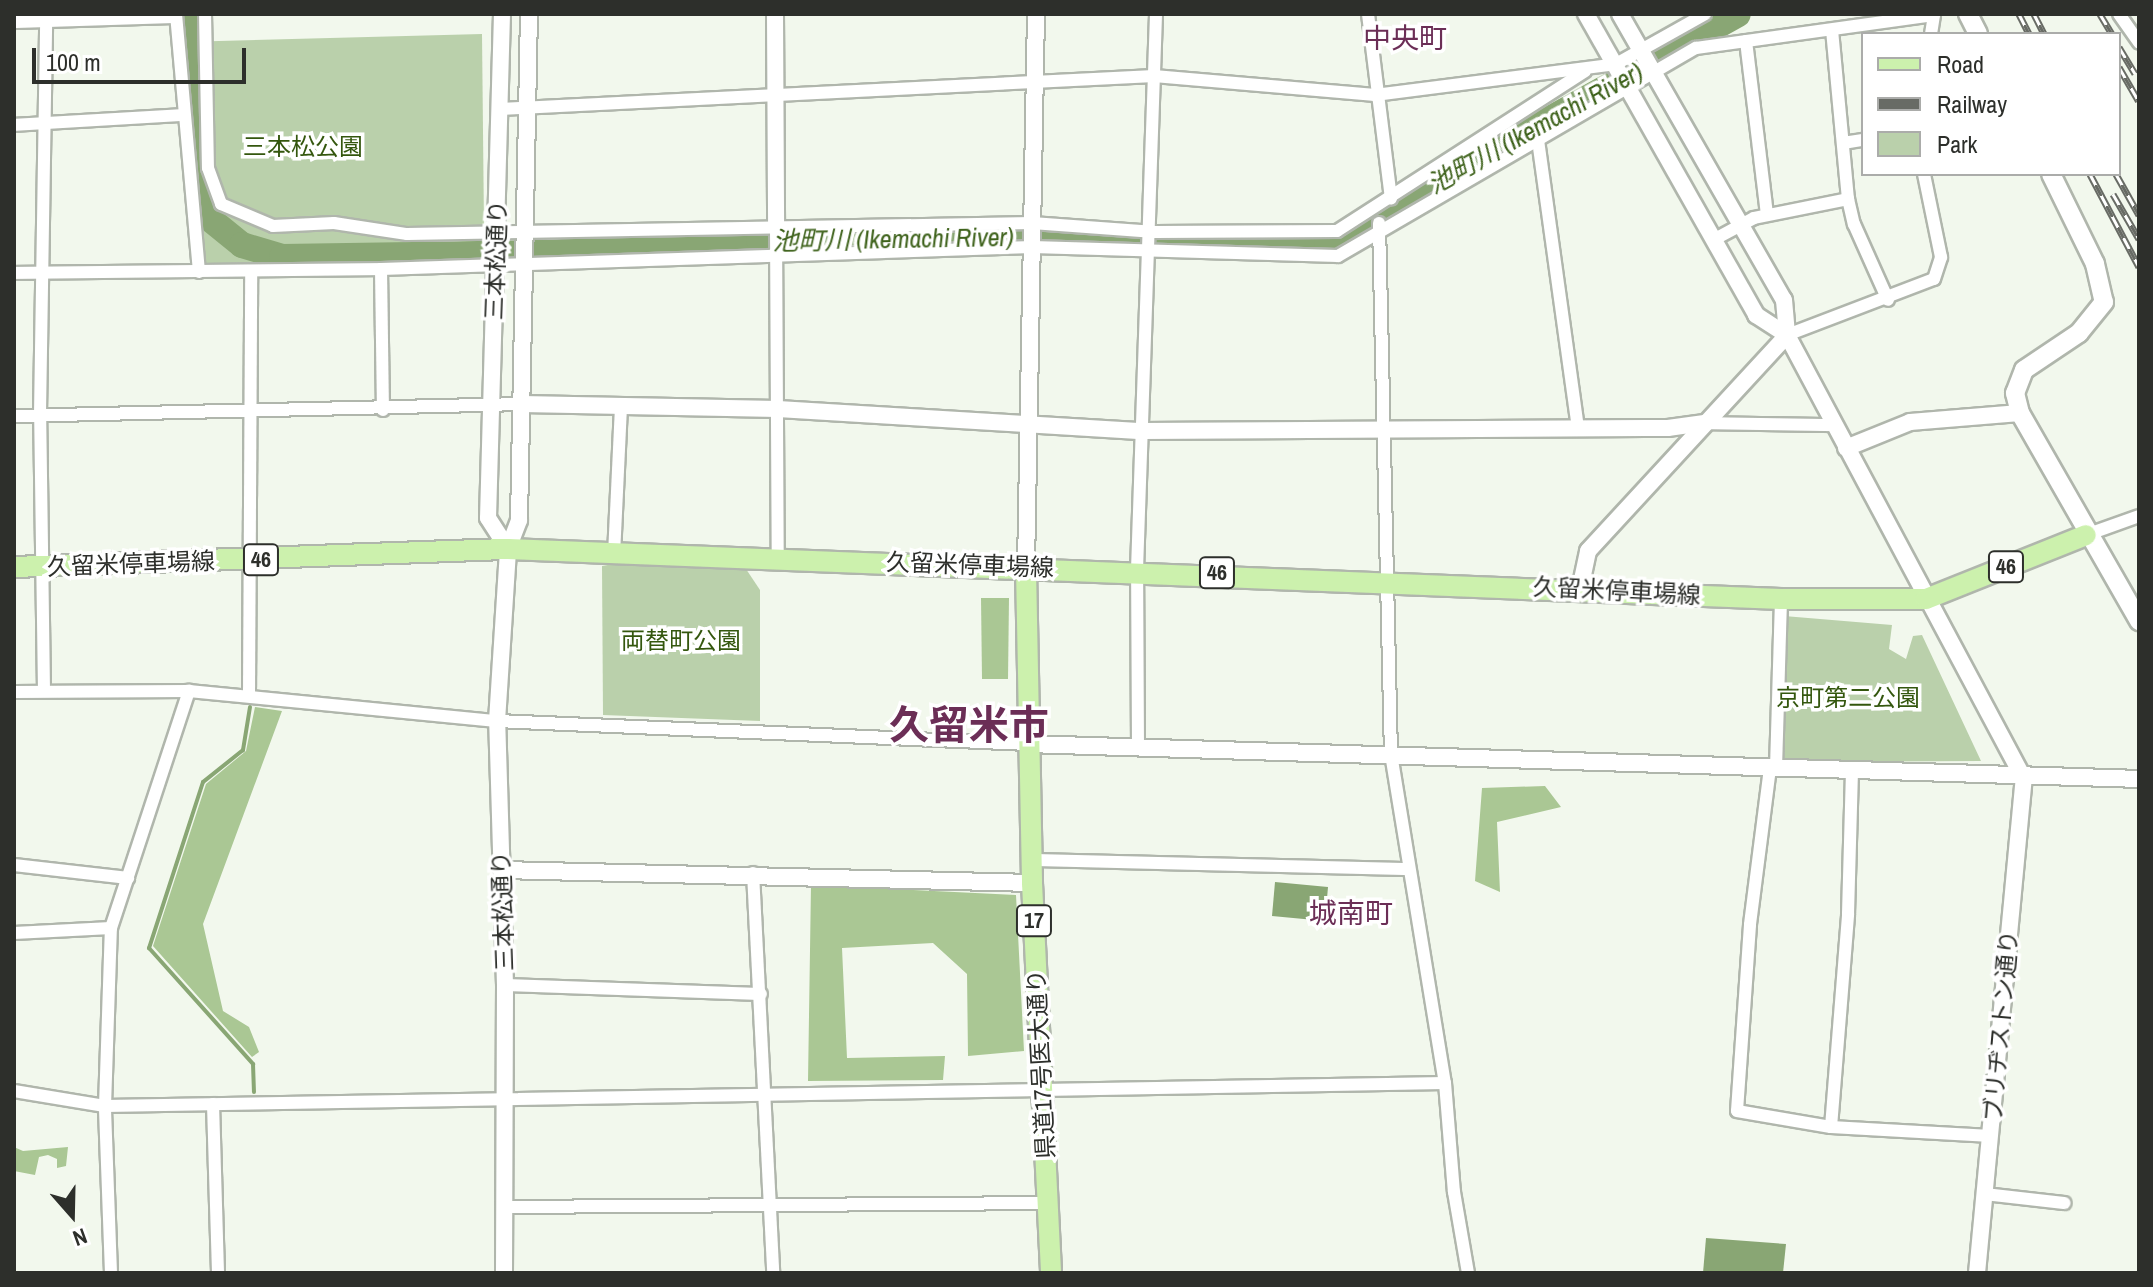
<!DOCTYPE html>
<html>
<head>
<meta charset="utf-8">
<style>
  body { margin:0 }
  #map { position:relative; width:2153px; height:1287px; overflow:hidden; background:#f2f8ed; font-family:"Archivo Narrow","Noto Sans JP",sans-serif }
  div>[style] { position:absolute }
  .green>* { inset:0; background:#bad0ab }
  .forest>* { inset:0; background:#aac794 }
  .water>* { inset:0; background:#89a674 }
  .stream>* { height:4px; margin:-2px; padding:0 2px; transform-origin:2px; border-radius:2px; background:#89a674 }
  .river>* { height:26px; margin:-13px; padding:0 13px; transform-origin:13px; border-radius:13px; background:#89a674 }
  .roads { filter:drop-shadow(2px 0 #b0b6ac) drop-shadow(-2px 0 #b0b6ac) drop-shadow(0 2px #b0b6ac) drop-shadow(0 -2px #b0b6ac) }
  .minor>* { height:12px; margin:-6px; padding:0 6px; transform-origin:6px; border-radius:6px; background:#fff }
  .tertiary>* { height:16px; margin:-8px; padding:0 8px; transform-origin:8px; border-radius:8px; background:#fff }
  .secondary>* { height:18px; margin:-9px; padding:0 9px; transform-origin:9px; border-radius:9px; background:#fff }
  .primary>* { height:20px; margin:-10px; padding:0 10px; transform-origin:10px; border-radius:10px; background:#ccf1ad }
  .rail>* { height:7px; margin-top:-3.5px; transform-origin:0; background:repeating-linear-gradient(90deg,#fff 0 12px,#686b65 0 24px); box-sizing:border-box; border-block:2px solid #686b65 }
  span { translate:-50% -50%; white-space:nowrap; text-align:center; line-height:1.15; -webkit-text-stroke:7px #fff; paint-order:stroke }
  .shield-label span { padding:2px 6px; background:#fff; border:2px solid; border-radius:6px; -webkit-text-stroke-width:0 }
  .shield-label { font-size:22px; color:#2d2f2b; font-weight:700 }
  .park-label { font-size:24px; color:#34570e }
  .street-label { font-size:24px; color:#2d2f2b }
  .water-label { font-size:26px; color:#3e621b; font-style:italic }
  .quarter-label { font-size:28px; color:#6b2e56 }
  .town-label { font-size:40px; color:#6b2e56; font-weight:700 }
  .frame { position:absolute; inset:0; border:16px solid #2d2f2b; pointer-events:none }
  .legend { position:absolute; left:1861px; top:32px; width:260px; height:144px; box-sizing:border-box; background:#fff; border:2px solid #abacaa; margin:0; padding:10px 14px; list-style:none; font-size:24px; color:#2d2f2b }
  .legend li { display:flex; align-items:center; gap:16px; height:40px }
  .legend b { width:40px; border:2px solid #abacaa }
  .north { position:absolute; left:32px; top:1175px; width:80px; height:80px; -webkit-text-stroke:6px #fff; paint-order:stroke; rotate:160deg; font-size:22px; font-weight:700; line-height:32px; text-align:center; color:#2d2f2b }
  .north::after { content:''; display:block; margin:auto; width:28px; height:36px; background:#2d2f2b; clip-path:polygon(50% 0,100% 100%,50% 72%,0 100%) }
  .scale { position:absolute; left:32px; top:48px; width:214px; height:36px; box-sizing:border-box; border:4px solid #2d2f2b; border-top:0; padding-left:10px; font-size:24px; line-height:28px; white-space:nowrap; color:#2d2f2b; -webkit-text-stroke:6px #fff; paint-order:stroke }
</style>
</head>
<body>
<div id="map">
  <div class="green">
    <div style="clip-path:polygon(482px 34px,484px 228px,479px 233px,248px 263px,203px 264px,182px 42px)"></div>
    <div style="clip-path:polygon(625px 562px,746px 569px,760px 590px,760px 721px,603px 715px,602px 566px)"></div>
    <div style="clip-path:polygon(1784px 616px,1892px 625px,1889px 649px,1906px 659px,1913px 636px,1922px 635px,1981px 761px,1784px 762px)"></div>
  </div>
  <div class="forest">
    <div style="clip-path:polygon(981px 598px,1009px 598px,1008px 679px,982px 679px)"></div>
    <div style="clip-path:polygon(255px 707px,282px 711px,203px 924px,223px 1011px,249px 1027px,259px 1052px,252px 1057px,153px 946px,206px 784px,246px 751px)"></div>
    <div style="clip-path:polygon(1545px 786px,1561px 807px,1497px 822px,1500px 892px,1475px 881px,1482px 788px)"></div>
    <div style="clip-path:polygon(811px 885px,1016px 895px,1024px 1051px,968px 1056px,967px 974px,933px 943px,842px 948px,847px 1058px,945px 1056px,943px 1080px,808px 1081px)"></div>
    <div style="clip-path:polygon(14px 1147px,23px 1151px,68px 1147px,66px 1166px,57px 1168px,57px 1159px,48px 1155px,39px 1157px,35px 1175px,14px 1171px)"></div>
  </div>
  <div class="water">
    <div style="clip-path:polygon(1275px 882px,1328px 887px,1325px 921px,1272px 916px)"></div>
    <div style="clip-path:polygon(1706px 1238px,1786px 1244px,1783px 1273px,1703px 1273px)"></div>
  </div>
  <div class="stream">
    <div style="left:250px;top:707px;width:44px;rotate:99.2deg"></div>
    <div style="left:243px;top:750px;width:51px;rotate:141.3deg"></div>
    <div style="left:203px;top:782px;width:175px;rotate:108deg"></div>
    <div style="left:149px;top:948px;width:156px;rotate:48.1deg"></div>
    <div style="left:253px;top:1064px;width:28px;rotate:88deg"></div>
  </div>
  <div class="river">
    <div style="left:190px;top:14px;width:197px;rotate:87.1deg"></div>
    <div style="left:200px;top:211px;width:54px;rotate:39deg"></div>
    <div style="left:242px;top:245px;width:42px;rotate:16.7deg"></div>
    <div style="left:282px;top:257px;width:264px;rotate:-0.9deg"></div>
    <div style="left:546px;top:253px;width:213px;rotate:-3.5deg"></div>
    <div style="left:759px;top:240px;width:297px;rotate:-0.6deg"></div>
    <div style="left:1056px;top:237px;width:271px;rotate:1.3deg"></div>
    <div style="left:1327px;top:243px;width:470px;rotate:-29.1deg"></div>
  </div>
  <div class="roads">
    <div class="minor">
      <div style="left:176px;top:14px;width:259px;rotate:84.9deg"></div>
      <div style="left:205px;top:14px;width:154px;rotate:88.9deg"></div>
      <div style="left:208px;top:168px;width:38px;rotate:70deg"></div>
      <div style="left:221px;top:204px;width:56px;rotate:22.9deg"></div>
      <div style="left:273px;top:226px;width:61px;rotate:-2.8deg"></div>
      <div style="left:334px;top:223px;width:74px;rotate:8.6deg"></div>
      <div style="left:407px;top:234px;width:625px;rotate:-1.01deg"></div>
      <div style="left:1032px;top:223px;width:123px;rotate:4.2deg"></div>
      <div style="left:1155px;top:232px;width:182px;rotate:-0.3deg"></div>
      <div style="left:1337px;top:231px;width:295px;rotate:-32.8deg"></div>
      <div style="left:1368px;top:14px;width:186px;rotate:82.9deg"></div>
      <div style="left:2119px;top:14px;width:35px;rotate:55deg"></div>
      <div style="left:14px;top:22px;width:162px;rotate:-1.8deg"></div>
      <div style="left:1832px;top:30px;width:170px;rotate:84.6deg"></div>
      <div style="left:1848px;top:199px;width:26px;rotate:77deg"></div>
      <div style="left:1854px;top:224px;width:83px;rotate:65.9deg"></div>
      <div style="left:1931px;top:34px;width:20px;rotate:-81deg"></div>
      <div style="left:1746px;top:41px;width:174px;rotate:83.1deg"></div>
      <div style="left:500px;top:109px;width:655px;rotate:-2.89deg"></div>
      <div style="left:1154px;top:76px;width:222px;rotate:4.9deg"></div>
      <div style="left:1375px;top:95px;width:243px;rotate:-7.3deg"></div>
      <div style="left:1616px;top:64px;width:102px;rotate:-29.3deg"></div>
      <div style="left:14px;top:125px;width:169px;rotate:-3.4deg"></div>
      <div style="left:1538px;top:140px;width:292px;rotate:82.1deg"></div>
      <div style="left:1843px;top:143px;width:20px;rotate:-9deg"></div>
      <div style="left:1379px;top:223px;width:531px;rotate:88.71deg"></div>
      <div style="left:1391px;top:754px;width:333px;rotate:80.7deg"></div>
      <div style="left:1445px;top:1083px;width:109px;rotate:85.3deg"></div>
      <div style="left:1454px;top:1192px;width:82px;rotate:80.2deg"></div>
      <div style="left:776px;top:228px;width:331px;rotate:89.7deg"></div>
      <div style="left:1715px;top:239px;width:44px;rotate:-28.3deg"></div>
      <div style="left:1754px;top:218px;width:96px;rotate:-11.4deg"></div>
      <div style="left:381px;top:269px;width:141px;rotate:89.2deg"></div>
      <div style="left:14px;top:273px;width:367px;rotate:-0.6deg"></div>
      <div style="left:381px;top:269px;width:651px;rotate:-1.94deg"></div>
      <div style="left:1032px;top:247px;width:306px;rotate:1.7deg"></div>
      <div style="left:1338px;top:256px;width:414px;rotate:-30.2deg"></div>
      <div style="left:1696px;top:48px;width:240px;rotate:-7.9deg"></div>
      <div style="left:1787px;top:335px;width:157px;rotate:-20.9deg"></div>
      <div style="left:1934px;top:279px;width:23px;rotate:-72deg"></div>
      <div style="left:1941px;top:257px;width:85px;rotate:-101.6deg"></div>
      <div style="left:14px;top:416px;width:508px;rotate:-1.35deg"></div>
      <div style="left:1703px;top:423px;width:131px;rotate:0.9deg"></div>
      <div style="left:2086px;top:535px;width:56px;rotate:-19.7deg"></div>
      <div style="left:614px;top:555px;width:148px;rotate:-87.3deg"></div>
      <div style="left:44px;top:691px;width:277px;rotate:-90.8deg"></div>
      <div style="left:40px;top:414px;width:400px;rotate:-89.1deg"></div>
      <div style="left:14px;top:692px;width:175px;rotate:-0.3deg"></div>
      <div style="left:189px;top:691px;width:309px;rotate:5.6deg"></div>
      <div style="left:497px;top:721px;width:530px;rotate:2.48deg"></div>
      <div style="left:249px;top:695px;width:422px;rotate:-89.7deg"></div>
      <div style="left:1138px;top:746px;width:176px;rotate:-90.3deg"></div>
      <div style="left:1137px;top:570px;width:556px;rotate:-88.04deg"></div>
      <div style="left:1770px;top:768px;width:158px;rotate:97.3deg"></div>
      <div style="left:1750px;top:925px;width:186px;rotate:94deg"></div>
      <div style="left:1737px;top:1111px;width:95px;rotate:9.7deg"></div>
      <div style="left:1831px;top:1127px;width:160px;rotate:3.2deg"></div>
      <div style="left:1776px;top:768px;width:169px;rotate:-88.3deg"></div>
      <div style="left:1031px;top:860px;width:377px;rotate:1.4deg"></div>
      <div style="left:14px;top:865px;width:115px;rotate:6.5deg"></div>
      <div style="left:753px;top:873px;width:400px;rotate:87.1deg"></div>
      <div style="left:14px;top:933px;width:97px;rotate:-3deg"></div>
      <div style="left:505px;top:985px;width:256px;rotate:2deg"></div>
      <div style="left:14px;top:1091px;width:92px;rotate:9.4deg"></div>
      <div style="left:105px;top:1106px;width:1340px;rotate:-0.98deg"></div>
      <div style="left:213px;top:1104px;width:169px;rotate:88.3deg"></div>
      <div style="left:1831px;top:1127px;width:214px;rotate:-85.4deg"></div>
      <div style="left:1848px;top:914px;width:143px;rotate:-88.4deg"></div>
      <div style="left:1984px;top:1194px;width:81px;rotate:6.4deg"></div>
      <div style="left:507px;top:1207px;width:541px;rotate:-0.42deg"></div>
      <div style="left:111px;top:1273px;width:167px;rotate:-92.1deg"></div>
      <div style="left:105px;top:1106px;width:178px;rotate:-88.1deg"></div>
      <div style="left:111px;top:928px;width:250px;rotate:-71.8deg"></div>
    </div>
    <div class="tertiary">
      <div style="left:502px;top:14px;width:504px;rotate:91.59deg"></div>
      <div style="left:488px;top:518px;width:37px;rotate:57deg"></div>
      <div style="left:775px;top:14px;width:214px;rotate:89.7deg"></div>
      <div style="left:1586px;top:14px;width:346px;rotate:60.5deg"></div>
      <div style="left:1756px;top:315px;width:37px;rotate:33deg"></div>
      <div style="left:1620px;top:14px;width:330px;rotate:60.2deg"></div>
      <div style="left:1784px;top:300px;width:35px;rotate:85deg"></div>
      <div style="left:1787px;top:335px;width:503px;rotate:61.91deg"></div>
      <div style="left:522px;top:404px;width:256px;rotate:1.1deg"></div>
      <div style="left:778px;top:409px;width:365px;rotate:3.5deg"></div>
      <div style="left:1142px;top:431px;width:526px;rotate:-0.33deg"></div>
      <div style="left:1668px;top:428px;width:35px;rotate:-8deg"></div>
      <div style="left:1846px;top:448px;width:69px;rotate:-22.1deg"></div>
      <div style="left:1910px;top:422px;width:110px;rotate:-4.7deg"></div>
      <div style="left:1026px;top:568px;width:554px;rotate:-88.97deg"></div>
      <div style="left:1580px;top:589px;width:39px;rotate:-78deg"></div>
      <div style="left:1588px;top:551px;width:294px;rotate:-47.3deg"></div>
      <div style="left:1027px;top:744px;width:1113px;rotate:1.8deg"></div>
      <div style="left:501px;top:870px;width:531px;rotate:1.4deg"></div>
      <div style="left:504px;top:1273px;width:288px;rotate:-89.8deg"></div>
      <div style="left:505px;top:985px;width:264px;rotate:-91.7deg"></div>
      <div style="left:497px;top:721px;width:172px;rotate:-86.3deg"></div>
      <div style="left:508px;top:549px;width:31px;rotate:-69deg"></div>
      <div style="left:519px;top:520px;width:506px;rotate:-88.87deg"></div>
      <div style="left:1977px;top:1273px;width:496px;rotate:-84.6deg"></div>
    </div>
    <div class="secondary">
      <div style="left:1968px;top:14px;width:22px;rotate:63deg"></div>
      <div style="left:2051px;top:174px;width:100px;rotate:63.9deg"></div>
      <div style="left:2095px;top:264px;width:39px;rotate:77deg"></div>
      <div style="left:2104px;top:302px;width:40px;rotate:129deg"></div>
      <div style="left:2079px;top:333px;width:66px;rotate:146.1deg"></div>
      <div style="left:2024px;top:370px;width:25px;rotate:111deg"></div>
      <div style="left:2015px;top:393px;width:21px;rotate:76deg"></div>
      <div style="left:2020px;top:413px;width:240px;rotate:60.2deg"></div>
    </div>
    <div class="primary">
      <div style="left:14px;top:567px;width:494px;rotate:-2.1deg"></div>
      <div style="left:508px;top:549px;width:1274px;rotate:2.25deg"></div>
      <div style="left:1781px;top:599px;width:145px"></div>
      <div style="left:1926px;top:599px;width:172px;rotate:-21.8deg"></div>
      <div style="left:1026px;top:568px;width:315px;rotate:88.9deg"></div>
      <div style="left:1032px;top:883px;width:390px;rotate:87.2deg"></div>
    </div>
  </div>
  <div class="rail">
    <div style="left:2019px;top:14px;width:22px;rotate:63deg"></div>
    <div style="left:2034px;top:14px;width:22px;rotate:63deg"></div>
    <div style="left:2100px;top:14px;width:23px;rotate:59deg"></div>
    <div style="left:2119px;top:47px;width:31px;rotate:59deg"></div>
    <div style="left:2119px;top:67px;width:39px;rotate:60deg"></div>
    <div style="left:2090px;top:174px;width:105px;rotate:62.2deg"></div>
    <div style="left:2116px;top:174px;width:47px;rotate:60.7deg"></div>
    <div style="left:2113px;top:194px;width:52px;rotate:60deg"></div>
  </div>
  <div class="shield-label">
    <span style="left:261px;top:560px">46</span>
    <span style="left:2006px;top:567px">46</span>
    <span style="left:1217px;top:573px">46</span>
    <span style="left:1034px;top:921px">17</span>
  </div>
  <div class="park-label">
    <span style="left:303px;top:147px">三本松公園</span>
    <span style="left:681px;top:641px">両替町公園</span>
    <span style="left:1848px;top:698px">京町第二公園</span>
  </div>
  <div class="street-label">
    <span style="left:496px;top:260px;rotate:-88deg">三本松通り</span>
    <span style="left:131px;top:564px;rotate:-2deg">久留米停車場線</span>
    <span style="left:970px;top:565px;rotate:2deg">久留米停車場線</span>
    <span style="left:1617px;top:591px;rotate:3deg">久留米停車場線</span>
    <span style="left:503px;top:911px;rotate:-92deg">三本松通り</span>
    <span style="left:2001px;top:1026px;rotate:-85deg">ブリヂストン通り</span>
    <span style="left:1041px;top:1064px;rotate:-93deg">県道17号医大通り</span>
  </div>
  <div class="water-label">
    <span style="left:1535px;top:128px;rotate:-29deg">池町川 (Ikemachi River)</span>
    <span style="left:893px;top:239px;rotate:-1deg">池町川 (Ikemachi River)</span>
  </div>
  <div class="quarter-label">
    <span style="left:1405px;top:38px">中央町</span>
    <span style="left:1351px;top:913px">城南町</span>
  </div>
  <div class="town-label">
    <span style="left:969px;top:725px">久留米市</span>
  </div>
  <div class="frame"></div>
  <ul class="legend">
  <li><b style="height:10px;background:#ccf1ad"></b>Road</li>
  <li><b style="height:10px;background:#686b65"></b>Railway</li>
  <li><b style="height:22px;background:#bad0ab"></b>Park</li>
  </ul>
  <div class="north">N</div>
  <div class="scale">100 m</div>
</div>
</body>
</html>
